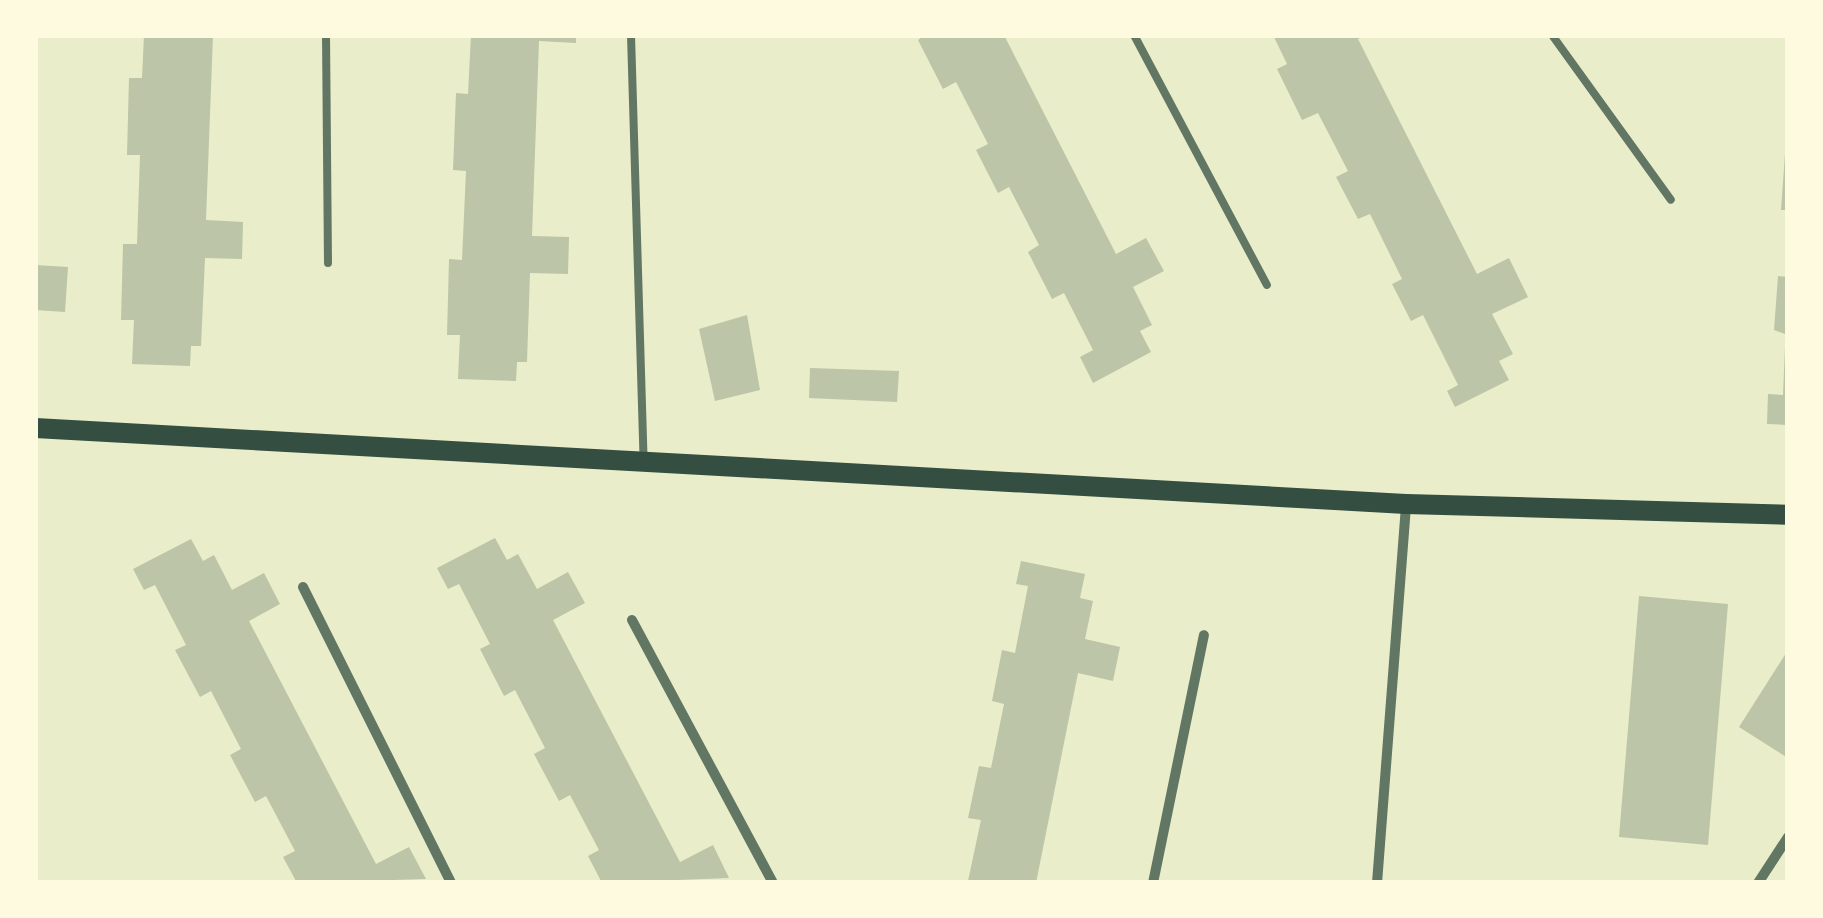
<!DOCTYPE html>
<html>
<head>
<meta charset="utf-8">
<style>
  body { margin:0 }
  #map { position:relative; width:1823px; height:918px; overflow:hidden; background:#e9edc9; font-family:"PT Sans",sans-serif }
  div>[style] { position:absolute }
  .building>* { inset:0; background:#bcc5a7 }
  .service>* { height:8px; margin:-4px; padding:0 4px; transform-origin:4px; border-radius:4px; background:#617663 }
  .minor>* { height:10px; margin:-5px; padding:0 5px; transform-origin:5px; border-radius:5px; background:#617663 }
  .secondary>* { height:20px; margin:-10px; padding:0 10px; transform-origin:10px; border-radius:10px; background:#344e41 }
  span { translate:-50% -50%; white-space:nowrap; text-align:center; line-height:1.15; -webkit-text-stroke:8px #fefae0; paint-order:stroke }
  .frame { position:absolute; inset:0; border:38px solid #fefae0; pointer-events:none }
</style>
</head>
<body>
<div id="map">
  <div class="building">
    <div style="clip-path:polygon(144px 35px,213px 35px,206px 220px,243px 222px,242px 259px,205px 258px,201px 346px,191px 346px,190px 366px,132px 364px,134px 320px,121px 320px,123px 244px,137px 244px,140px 155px,127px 155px,129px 78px,142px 78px)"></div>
    <div style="clip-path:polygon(471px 35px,576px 35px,576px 43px,539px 41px,532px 236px,569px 237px,568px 274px,530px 273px,527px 362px,517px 362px,516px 381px,458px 379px,460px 335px,447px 335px,449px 259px,462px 260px,466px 171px,453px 170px,456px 93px,468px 94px)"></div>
    <div style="clip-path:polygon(925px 35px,1004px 35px,1116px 254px,1146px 238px,1164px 271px,1133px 287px,1152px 325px,1140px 331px,1151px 352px,1093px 383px,1080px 357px,1093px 350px,1064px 293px,1052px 299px,1028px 252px,1039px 245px,1009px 187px,998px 193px,976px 150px,988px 144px,956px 82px,943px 89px,918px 40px)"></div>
    <div style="clip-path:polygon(1273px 35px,1367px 35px,1358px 39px,1477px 274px,1509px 258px,1528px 297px,1492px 314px,1513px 354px,1499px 361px,1509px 380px,1455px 407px,1447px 391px,1458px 385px,1423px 315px,1411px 321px,1392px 284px,1402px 279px,1370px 214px,1358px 219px,1336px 177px,1348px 171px,1318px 113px,1302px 120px,1277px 69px,1287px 64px)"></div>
    <div style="clip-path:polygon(1785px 154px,1788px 154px,1788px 210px,1781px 210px)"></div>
    <div style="clip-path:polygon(35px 265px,68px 267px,65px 312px,35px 310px)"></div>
    <div style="clip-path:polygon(1778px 276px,1788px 277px,1788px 335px,1774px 330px)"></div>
    <div style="clip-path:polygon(747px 315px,760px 390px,715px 401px,699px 329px)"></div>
    <div style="clip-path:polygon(1785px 347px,1788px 425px,1767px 424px,1768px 394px,1783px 395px)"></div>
    <div style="clip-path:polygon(810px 368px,899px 371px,897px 402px,809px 398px)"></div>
    <div style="clip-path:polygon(495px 538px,507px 560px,518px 554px,537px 589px,568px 572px,585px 603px,553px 620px,680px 862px,713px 845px,729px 878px,602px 883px,588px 856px,599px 850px,570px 795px,559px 801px,534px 754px,545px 748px,515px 690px,504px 696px,480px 649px,490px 644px,459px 584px,448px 589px,437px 568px)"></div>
    <div style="clip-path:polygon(191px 539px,203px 561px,214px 555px,232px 590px,264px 573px,280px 604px,249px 621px,376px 864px,409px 847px,426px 879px,297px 883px,283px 857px,295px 851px,266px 796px,255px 802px,230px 755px,241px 749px,211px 691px,200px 697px,175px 650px,186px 645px,155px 585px,144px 590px,133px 569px)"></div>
    <div style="clip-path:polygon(1021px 561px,1085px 574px,1080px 598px,1093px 601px,1085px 639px,1120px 647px,1113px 681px,1078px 673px,1036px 883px,955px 883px,968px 881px,981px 820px,968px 818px,979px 766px,991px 768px,1004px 704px,992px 701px,1002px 650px,1015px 653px,1028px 586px,1016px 584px)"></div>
    <div style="clip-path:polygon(1639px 596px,1728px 604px,1708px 845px,1619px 837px)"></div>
    <div style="clip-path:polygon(1788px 650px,1788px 758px,1739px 727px)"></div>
  </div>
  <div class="service">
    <div style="left:326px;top:35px;width:228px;rotate:89.5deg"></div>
    <div style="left:631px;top:35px;width:426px;rotate:88.3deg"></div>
    <div style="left:1134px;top:35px;width:283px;rotate:62deg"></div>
    <div style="left:1552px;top:35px;width:203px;rotate:54.2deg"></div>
  </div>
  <div class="minor">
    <div style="left:303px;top:587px;width:331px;rotate:63.4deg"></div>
    <div style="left:632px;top:620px;width:298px;rotate:61.8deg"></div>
    <div style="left:1153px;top:883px;width:253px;rotate:-78.4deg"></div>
    <div style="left:1377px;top:883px;width:379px;rotate:-85.6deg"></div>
    <div style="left:1758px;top:883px;width:55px;rotate:-56.9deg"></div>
  </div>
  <div class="secondary">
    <div style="left:35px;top:428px;width:1373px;rotate:3.17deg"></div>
    <div style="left:1406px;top:504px;width:382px;rotate:1.6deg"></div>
  </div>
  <div class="frame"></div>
</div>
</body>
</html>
